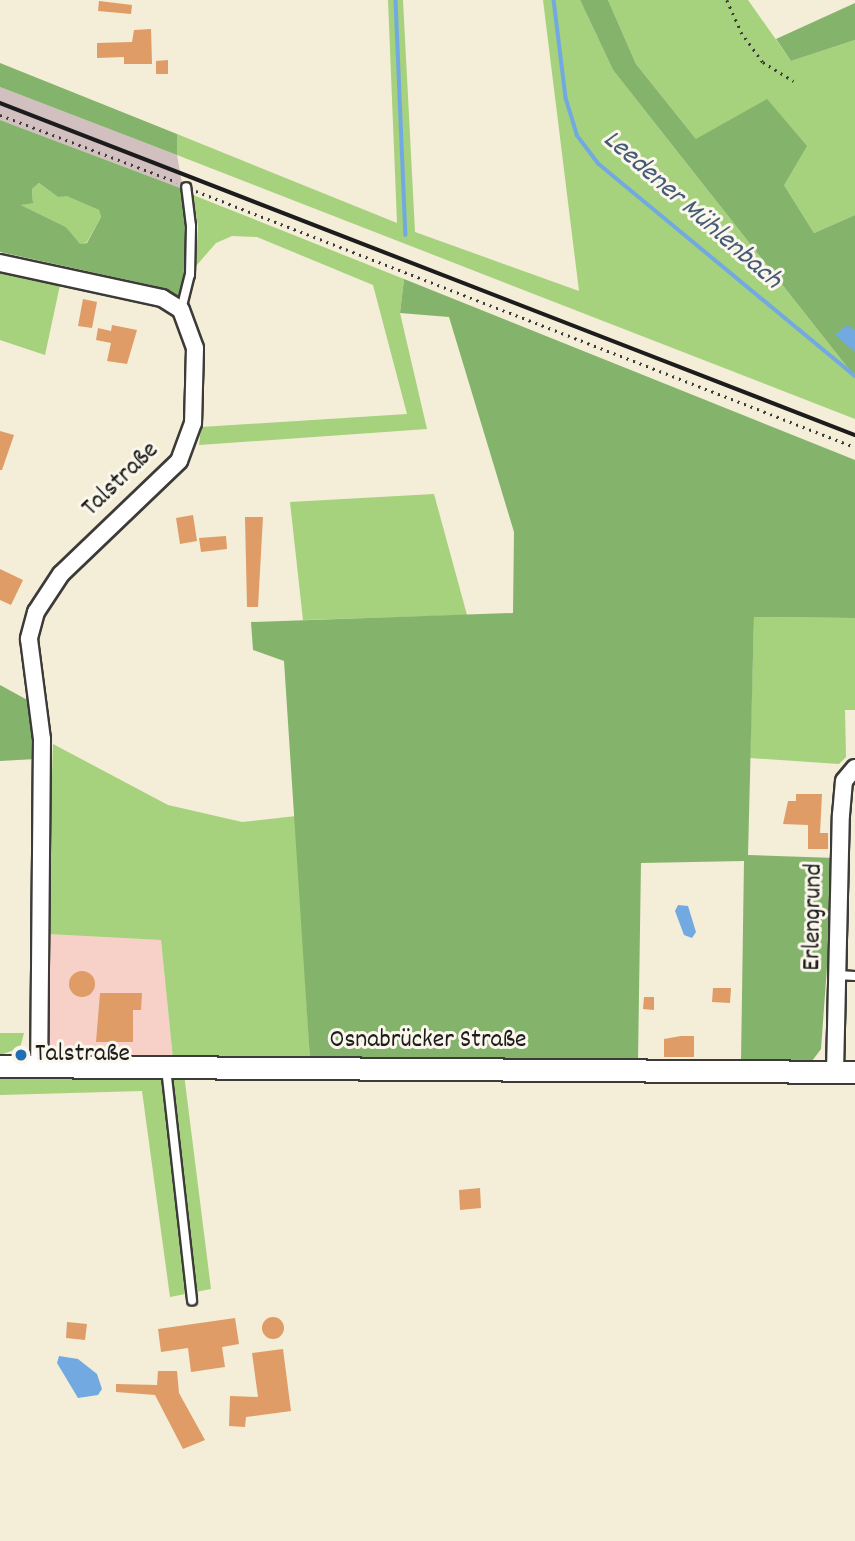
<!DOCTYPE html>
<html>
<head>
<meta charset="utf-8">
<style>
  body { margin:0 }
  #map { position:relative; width:855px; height:1541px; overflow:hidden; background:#f4edd7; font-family:Dekko,sans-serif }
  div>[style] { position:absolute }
  .built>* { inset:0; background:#f7d1c7 }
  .industrial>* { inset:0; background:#d2bfc0 }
  .green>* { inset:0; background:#a6d17d }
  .forest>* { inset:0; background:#84b36c }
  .water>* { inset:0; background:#73a9e1 }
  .stream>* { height:3.5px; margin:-1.75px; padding:0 1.75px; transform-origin:1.75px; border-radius:1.75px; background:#73a9e1 }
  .building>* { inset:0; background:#df9c67 }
  .round { border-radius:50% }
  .path>* { height:2.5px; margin-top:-1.25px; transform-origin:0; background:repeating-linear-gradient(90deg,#3c3b38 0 2px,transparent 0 7px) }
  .roads { filter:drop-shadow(2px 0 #3c3b38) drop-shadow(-2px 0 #3c3b38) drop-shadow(0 2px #3c3b38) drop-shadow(0 -2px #3c3b38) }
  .service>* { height:8px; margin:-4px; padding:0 4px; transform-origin:4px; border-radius:4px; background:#fff }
  .minor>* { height:16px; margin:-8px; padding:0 8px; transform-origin:8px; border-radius:8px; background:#fff }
  .secondary>* { height:21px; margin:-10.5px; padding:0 10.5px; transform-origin:10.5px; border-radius:10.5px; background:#fff }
  .rail>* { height:3.5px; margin:-1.75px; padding:0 1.75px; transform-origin:1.75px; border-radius:1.75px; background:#1c1c1c }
  .dots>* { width:19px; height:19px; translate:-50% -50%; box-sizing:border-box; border:4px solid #fbf7ec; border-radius:50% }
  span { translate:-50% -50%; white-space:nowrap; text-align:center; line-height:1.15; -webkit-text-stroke:6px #fbf7ec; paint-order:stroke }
  .street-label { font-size:26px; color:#1c1c1c }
  .poi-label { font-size:26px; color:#1c1c1c }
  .left { translate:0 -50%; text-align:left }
  .water-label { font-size:28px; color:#435b75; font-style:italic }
</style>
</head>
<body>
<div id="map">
  <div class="built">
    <div style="clip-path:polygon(47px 934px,161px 940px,173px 1059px,47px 1056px)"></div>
  </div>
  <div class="industrial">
    <div style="clip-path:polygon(0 87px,177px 155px,183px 189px,0 120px)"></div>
  </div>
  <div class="green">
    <div style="clip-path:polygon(388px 0,403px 0,415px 232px,579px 291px,543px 0,580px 0,613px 70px,855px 377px,855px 419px,177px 155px,177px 134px,397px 223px)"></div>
    <div style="clip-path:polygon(608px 0,748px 0,791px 61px,855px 40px,855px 215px,814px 233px,784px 185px,696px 139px,636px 64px)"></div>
    <div style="clip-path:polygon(39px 183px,58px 197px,67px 195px,99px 210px,101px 217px,87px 242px,80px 245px,66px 227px,21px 205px,33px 201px,32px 189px)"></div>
    <div style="clip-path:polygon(193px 195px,404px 279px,400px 313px,427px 429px,199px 445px,201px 427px,407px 414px,373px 285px,257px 237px,232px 236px,216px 243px,196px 266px,198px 226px)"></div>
    <div style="clip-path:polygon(0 269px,60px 285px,45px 355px,0 340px)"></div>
    <div style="clip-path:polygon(434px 494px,467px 615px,303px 620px,290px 502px)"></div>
    <div style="clip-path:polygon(754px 617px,855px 618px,855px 710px,845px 710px,846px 757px,839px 764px,750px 758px)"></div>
    <div style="clip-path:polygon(53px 744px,168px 805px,242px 822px,296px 816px,310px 1060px,173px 1059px,161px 940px,47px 934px)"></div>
    <div style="clip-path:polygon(0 1033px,24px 1033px,20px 1048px,0 1055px)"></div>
    <div style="clip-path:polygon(0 1074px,184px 1074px,211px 1289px,170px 1297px,142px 1091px,0 1095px)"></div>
  </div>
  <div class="forest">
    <div style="clip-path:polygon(580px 0,608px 0,636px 64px,696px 139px,767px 99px,807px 146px,784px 185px,814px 233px,855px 215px,855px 377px,613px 70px)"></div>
    <div style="clip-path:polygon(855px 3px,855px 40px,791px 61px,776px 39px)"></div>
    <div style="clip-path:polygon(0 63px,177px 134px,177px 155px,0 87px)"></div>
    <div style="clip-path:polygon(evenodd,0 120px,183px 189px,188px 223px,182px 293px,175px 296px,155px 286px,0 252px,0 120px,39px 183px,58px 197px,67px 196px,99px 210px,101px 217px,87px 243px,80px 244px,66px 227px,21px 205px,33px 203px,32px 189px,39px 183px)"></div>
    <div style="clip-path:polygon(404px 279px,855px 460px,855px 618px,754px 617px,748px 855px,835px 858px,821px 1049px,812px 1061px,741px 1061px,744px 861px,641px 863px,638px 1060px,310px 1060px,284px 661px,253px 650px,251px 622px,513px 613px,514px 532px,449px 317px,400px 313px)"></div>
    <div style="clip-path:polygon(0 685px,31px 702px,36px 759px,0 761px)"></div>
  </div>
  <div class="water">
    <div style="clip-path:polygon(847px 325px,855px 330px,855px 352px,835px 335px)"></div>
    <div style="clip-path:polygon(678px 905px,688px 906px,696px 932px,692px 938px,684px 935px,675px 911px)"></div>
    <div style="clip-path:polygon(59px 1356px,78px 1359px,97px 1374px,102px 1389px,98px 1395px,78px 1398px,57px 1363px)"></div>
  </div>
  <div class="stream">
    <div style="left:396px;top:0;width:235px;rotate:87.6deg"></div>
    <div style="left:554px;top:0;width:99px;rotate:83deg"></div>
    <div style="left:566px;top:98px;width:39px;rotate:73deg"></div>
    <div style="left:577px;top:135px;width:36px;rotate:53deg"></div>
    <div style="left:599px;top:164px;width:332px;rotate:39.6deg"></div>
  </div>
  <div class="building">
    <div style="clip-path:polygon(99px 1px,132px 5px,131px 14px,98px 11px)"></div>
    <div style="clip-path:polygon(151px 29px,152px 64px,124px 64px,124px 57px,97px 58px,97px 43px,132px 42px,134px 30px)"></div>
    <div style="clip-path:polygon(168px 60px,168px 74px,156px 74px,156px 61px)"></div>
    <div style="clip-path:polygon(83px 299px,97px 302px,92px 328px,78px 326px)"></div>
    <div style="clip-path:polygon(112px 325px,137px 330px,127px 364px,107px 361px,111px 343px,96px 340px,98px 328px,111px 331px)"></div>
    <div style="clip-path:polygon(0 431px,14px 435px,2px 470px,0 470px)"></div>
    <div style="clip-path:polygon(193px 515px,197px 541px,180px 544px,176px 518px)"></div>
    <div style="clip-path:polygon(245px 517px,263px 517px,258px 607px,247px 607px)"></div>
    <div style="clip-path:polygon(226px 536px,227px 549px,201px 552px,199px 538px)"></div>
    <div style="clip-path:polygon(0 569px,23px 580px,11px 605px,0 600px)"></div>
    <div style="clip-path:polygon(796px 794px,822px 794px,820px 833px,828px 833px,828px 849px,808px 849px,808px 825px,783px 824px,788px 801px,796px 801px)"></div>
    <div class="round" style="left:69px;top:971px;width:26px;height:26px"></div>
    <div style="clip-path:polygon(713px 988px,731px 988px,730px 1003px,712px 1002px)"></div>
    <div style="clip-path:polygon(100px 993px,142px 993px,141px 1010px,133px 1010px,133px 1042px,96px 1042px)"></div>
    <div style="clip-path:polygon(644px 997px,654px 997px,654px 1010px,643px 1009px)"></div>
    <div style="clip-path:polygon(681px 1036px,694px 1036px,694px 1057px,664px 1057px,664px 1039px)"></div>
    <div style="clip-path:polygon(480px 1188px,481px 1208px,460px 1210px,459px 1190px)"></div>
    <div class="round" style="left:262px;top:1317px;width:22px;height:22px"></div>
    <div style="clip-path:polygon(235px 1318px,239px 1344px,222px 1347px,225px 1367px,191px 1372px,188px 1348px,161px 1352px,158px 1329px)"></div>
    <div style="clip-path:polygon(67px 1322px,87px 1324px,85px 1340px,66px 1338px)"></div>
    <div style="clip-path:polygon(283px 1349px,291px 1411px,246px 1417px,245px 1427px,229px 1426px,230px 1396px,258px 1397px,252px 1353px)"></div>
    <div style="clip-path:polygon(158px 1371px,177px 1371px,179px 1393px,205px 1440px,183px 1449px,155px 1395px,116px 1392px,116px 1384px,157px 1385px)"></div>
  </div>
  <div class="path">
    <div style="left:727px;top:0;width:35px;rotate:66deg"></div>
    <div style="left:741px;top:32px;width:37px;rotate:54deg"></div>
    <div style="left:763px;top:62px;width:36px;rotate:32deg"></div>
    <div style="left:0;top:115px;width:189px;rotate:20.7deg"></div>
    <div style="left:196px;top:191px;width:707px;rotate:21.23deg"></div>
  </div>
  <div class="roads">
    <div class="service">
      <div style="left:181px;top:310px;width:36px;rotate:-76deg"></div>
      <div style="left:190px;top:275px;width:49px;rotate:-88.8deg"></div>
      <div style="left:191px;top:226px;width:39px;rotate:-97deg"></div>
      <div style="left:837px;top:975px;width:18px;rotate:3deg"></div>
      <div style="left:166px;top:1068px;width:234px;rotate:83.6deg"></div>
    </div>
    <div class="minor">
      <div style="left:0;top:263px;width:166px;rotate:12.2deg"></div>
      <div style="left:162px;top:298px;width:22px;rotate:32deg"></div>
      <div style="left:181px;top:310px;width:40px;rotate:69.8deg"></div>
      <div style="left:195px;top:348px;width:75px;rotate:91.5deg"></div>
      <div style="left:193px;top:423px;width:40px;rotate:110.2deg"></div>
      <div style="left:179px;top:461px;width:163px;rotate:136.2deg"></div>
      <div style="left:61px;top:574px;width:45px;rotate:123.3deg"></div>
      <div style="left:36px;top:612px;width:28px;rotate:105deg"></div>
      <div style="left:29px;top:639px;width:101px;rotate:82.6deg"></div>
      <div style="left:42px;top:739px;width:327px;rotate:90.5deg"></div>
      <div style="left:835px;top:1072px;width:257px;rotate:-88.7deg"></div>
      <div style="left:841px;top:815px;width:34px;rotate:-85deg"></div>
      <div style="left:844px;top:781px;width:17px;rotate:-50deg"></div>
    </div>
    <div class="secondary">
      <div style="left:0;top:1066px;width:855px;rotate:0.4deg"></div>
    </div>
  </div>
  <div class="rail">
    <div style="left:0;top:103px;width:917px;rotate:21.22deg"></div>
  </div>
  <div class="dots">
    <div style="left:21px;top:1055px;background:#1f6fb2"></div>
  </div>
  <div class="street-label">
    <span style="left:121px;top:480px;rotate:-44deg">Talstraße</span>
    <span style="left:814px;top:917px;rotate:-89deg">Erlengrund</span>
    <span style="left:428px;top:1041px">Osnabrücker Straße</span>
  </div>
  <div class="poi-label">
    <span class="left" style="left:35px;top:1055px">Talstraße</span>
  </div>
  <div class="water-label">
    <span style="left:691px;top:211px;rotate:41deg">Leedener Mühlenbach</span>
  </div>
</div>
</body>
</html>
